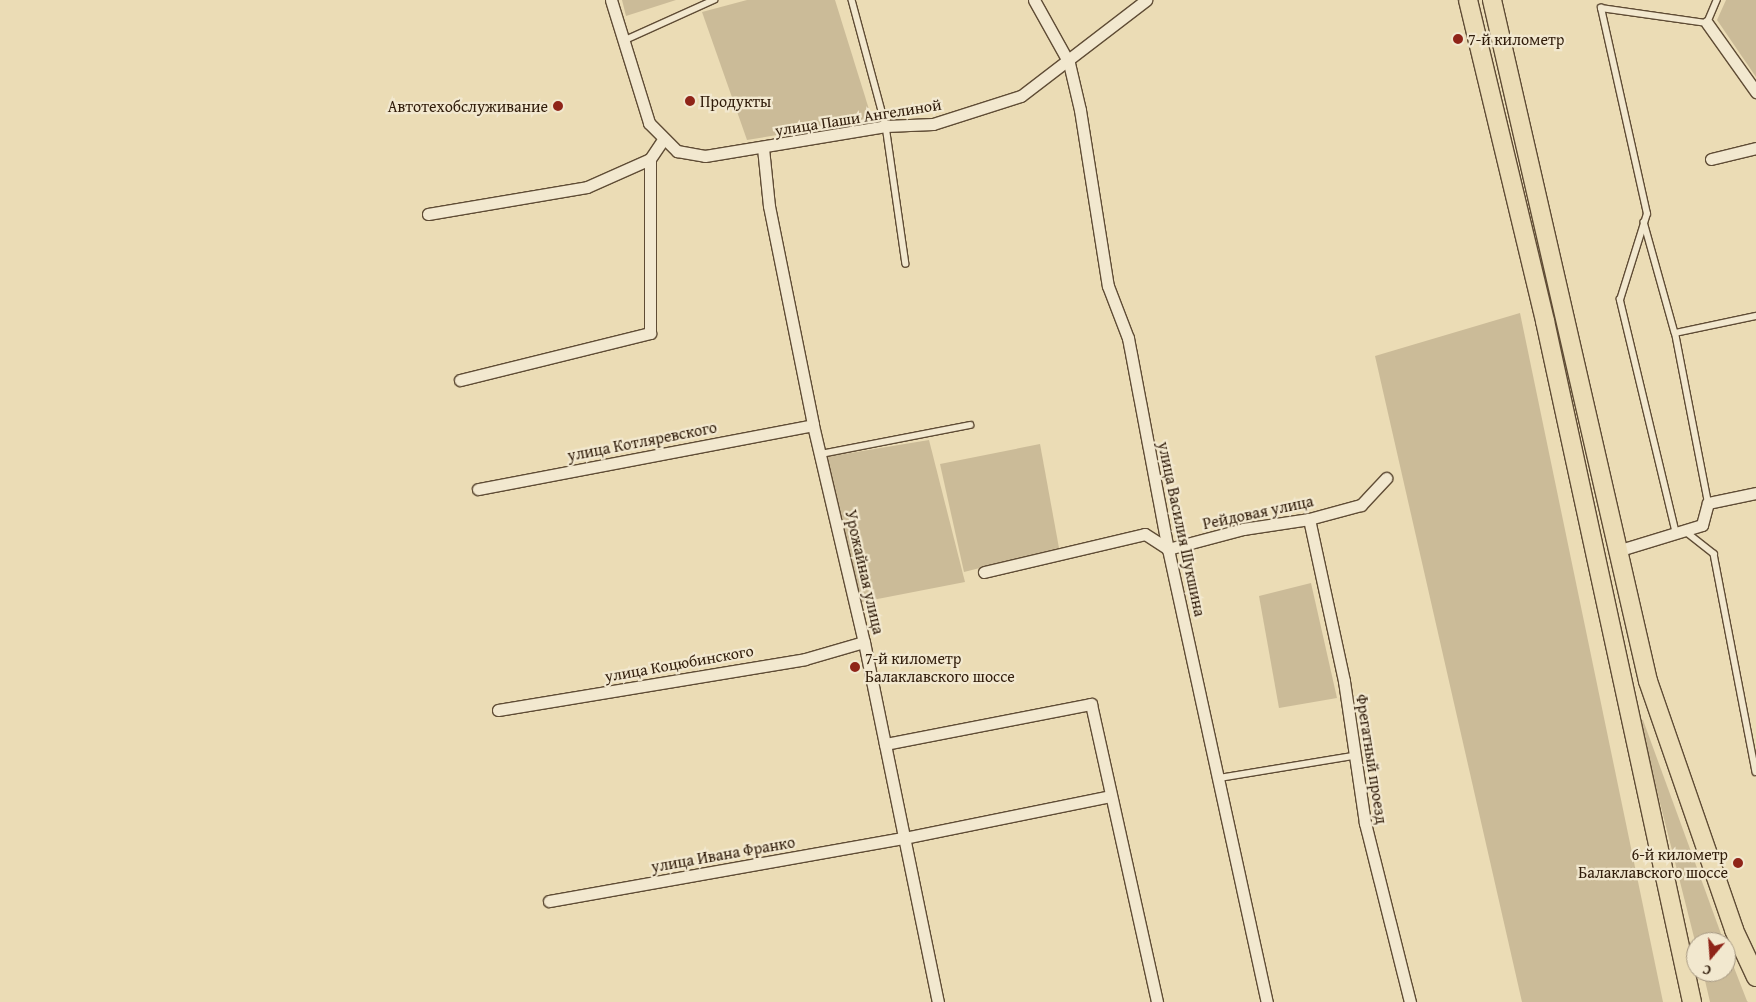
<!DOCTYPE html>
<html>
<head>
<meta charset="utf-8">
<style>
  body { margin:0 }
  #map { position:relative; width:1756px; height:1002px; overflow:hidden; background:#ebdcb5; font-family:"Gentium Book Plus",serif }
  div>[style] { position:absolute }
  .green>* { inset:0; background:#cbbb98 }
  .roads { filter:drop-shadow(1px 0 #5f4c35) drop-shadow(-1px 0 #5f4c35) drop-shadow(0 1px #5f4c35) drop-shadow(0 -1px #5f4c35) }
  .lane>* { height:5.5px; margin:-2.75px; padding:0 2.75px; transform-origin:2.75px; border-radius:2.75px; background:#f2e8cf }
  .street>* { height:11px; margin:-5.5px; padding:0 5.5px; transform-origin:5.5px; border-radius:5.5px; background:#f2e8cf }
  .primary>* { height:18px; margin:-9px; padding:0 9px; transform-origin:9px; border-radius:9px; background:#ebdcb5 }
  .dots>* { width:14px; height:14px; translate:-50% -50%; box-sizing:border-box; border:2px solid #f2e8cf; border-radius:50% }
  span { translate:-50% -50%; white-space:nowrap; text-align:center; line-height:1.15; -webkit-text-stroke:4.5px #f2e8cf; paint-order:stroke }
  .poi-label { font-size:16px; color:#301c0a }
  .left { translate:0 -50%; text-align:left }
  .right { translate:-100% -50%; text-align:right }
  .street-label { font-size:16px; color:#301c0a }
  .north { position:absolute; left:1686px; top:932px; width:50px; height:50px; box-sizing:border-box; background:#f2e8cf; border:1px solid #a49680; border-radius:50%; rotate:198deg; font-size:14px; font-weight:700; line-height:20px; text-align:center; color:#301c0a }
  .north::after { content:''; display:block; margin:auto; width:18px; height:22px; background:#8f2418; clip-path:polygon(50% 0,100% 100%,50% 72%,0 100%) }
</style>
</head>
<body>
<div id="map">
  <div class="green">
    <div style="clip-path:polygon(622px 0,676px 0,626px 16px)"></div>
    <div style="clip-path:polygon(747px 0,835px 0,872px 119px,747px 140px,702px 12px)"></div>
    <div style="clip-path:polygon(1726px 0,1756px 0,1756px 77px,1717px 20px)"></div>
    <div style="clip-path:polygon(1520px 313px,1663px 1002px,1522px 1002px,1375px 356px)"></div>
    <div style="clip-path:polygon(929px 440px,965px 582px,862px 602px,826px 457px)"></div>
    <div style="clip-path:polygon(1040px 444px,1059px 548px,964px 572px,940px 464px)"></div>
    <div style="clip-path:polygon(1311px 583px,1337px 698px,1279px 708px,1259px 596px)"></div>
    <div style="clip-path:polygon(1639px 720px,1643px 720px,1724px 942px,1696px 945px)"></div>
    <div style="clip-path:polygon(1726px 947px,1747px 1001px,1748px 1002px,1710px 1002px,1703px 972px,1726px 972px)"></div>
  </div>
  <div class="roads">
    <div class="lane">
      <div style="left:852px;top:0;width:131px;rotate:74.9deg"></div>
      <div style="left:886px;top:126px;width:139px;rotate:81.8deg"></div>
      <div style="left:623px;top:41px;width:100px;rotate:-24.3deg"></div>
      <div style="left:1644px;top:222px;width:115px;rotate:74.4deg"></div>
      <div style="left:821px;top:454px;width:152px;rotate:-11deg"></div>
      <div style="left:1708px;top:503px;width:173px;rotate:-101deg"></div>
      <div style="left:1675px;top:333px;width:83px;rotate:-11.9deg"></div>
      <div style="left:1685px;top:531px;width:37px;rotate:38deg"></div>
      <div style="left:1714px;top:554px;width:222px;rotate:79.1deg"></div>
      <div style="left:1676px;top:534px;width:241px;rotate:-103.5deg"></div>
      <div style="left:1620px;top:300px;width:90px;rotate:-72.6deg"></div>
      <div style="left:1647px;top:214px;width:211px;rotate:-102.6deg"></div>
      <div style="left:1601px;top:8px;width:107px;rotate:8.1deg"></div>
      <div style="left:1707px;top:23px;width:25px;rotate:-67deg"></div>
      <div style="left:1219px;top:778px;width:137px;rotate:-9.3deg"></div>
    </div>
    <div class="street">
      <div style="left:611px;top:0;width:129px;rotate:72.8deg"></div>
      <div style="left:649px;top:123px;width:40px;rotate:45deg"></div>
      <div style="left:677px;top:151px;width:28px;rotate:10deg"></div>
      <div style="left:705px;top:156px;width:183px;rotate:-9.4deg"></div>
      <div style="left:886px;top:126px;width:47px;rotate:-2.4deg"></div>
      <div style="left:933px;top:124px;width:92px;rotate:-17.7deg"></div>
      <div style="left:1021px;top:96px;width:158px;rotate:-37.5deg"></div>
      <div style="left:1034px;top:0;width:72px;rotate:60.9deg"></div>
      <div style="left:1069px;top:63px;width:48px;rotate:76.8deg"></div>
      <div style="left:1080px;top:110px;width:178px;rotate:81deg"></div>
      <div style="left:1108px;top:286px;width:56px;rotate:69deg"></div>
      <div style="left:1128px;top:338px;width:215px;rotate:79.3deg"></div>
      <div style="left:1168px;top:549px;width:464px;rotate:77.7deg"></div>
      <div style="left:1707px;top:23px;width:85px;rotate:54.6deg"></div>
      <div style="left:763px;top:148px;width:58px;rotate:84.1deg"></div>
      <div style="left:769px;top:206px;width:223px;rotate:78.6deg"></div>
      <div style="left:813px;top:425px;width:223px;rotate:76.8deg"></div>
      <div style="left:864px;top:642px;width:368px;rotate:78.4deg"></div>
      <div style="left:1711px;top:159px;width:46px;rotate:-13.7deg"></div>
      <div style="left:428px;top:214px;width:161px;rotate:-9.6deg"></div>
      <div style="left:587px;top:187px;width:69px;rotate:-24deg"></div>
      <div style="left:460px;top:380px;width:196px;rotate:-13.9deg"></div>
      <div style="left:650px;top:333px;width:174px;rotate:-90deg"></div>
      <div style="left:650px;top:159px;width:23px;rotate:-56deg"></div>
      <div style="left:478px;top:489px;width:341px;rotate:-10.8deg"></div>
      <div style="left:1309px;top:519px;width:166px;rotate:77.8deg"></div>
      <div style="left:1344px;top:681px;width:144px;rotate:81.6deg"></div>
      <div style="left:1365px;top:823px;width:185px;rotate:75.9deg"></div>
      <div style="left:1617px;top:551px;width:89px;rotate:-17deg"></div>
      <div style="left:1702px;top:525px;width:23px;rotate:-75deg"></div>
      <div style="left:1708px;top:503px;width:49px;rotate:-11.8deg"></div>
      <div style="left:984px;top:572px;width:165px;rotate:-13.3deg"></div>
      <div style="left:1145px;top:534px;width:27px;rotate:33deg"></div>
      <div style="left:1168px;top:549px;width:78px;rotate:-14.9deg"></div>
      <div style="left:1243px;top:529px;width:67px;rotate:-8.6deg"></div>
      <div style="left:1309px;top:519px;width:54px;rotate:-15.1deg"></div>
      <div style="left:1361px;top:505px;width:37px;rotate:-47deg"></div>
      <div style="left:498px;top:710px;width:311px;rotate:-9.4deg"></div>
      <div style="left:805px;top:659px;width:61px;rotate:-16.1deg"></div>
      <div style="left:885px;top:744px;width:210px;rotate:-11deg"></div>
      <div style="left:1091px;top:704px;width:305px;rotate:77.5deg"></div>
      <div style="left:904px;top:838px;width:211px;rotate:-11.5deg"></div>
      <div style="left:549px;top:901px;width:361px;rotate:-10.1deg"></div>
    </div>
    <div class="primary">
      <div style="left:1468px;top:0;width:330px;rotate:76.5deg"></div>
      <div style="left:1545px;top:321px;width:697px;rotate:77.82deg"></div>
      <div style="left:1492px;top:0;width:699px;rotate:77.1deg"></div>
      <div style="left:1648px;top:681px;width:263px;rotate:70.9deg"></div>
      <div style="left:1734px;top:930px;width:52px;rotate:64.9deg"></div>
    </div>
  </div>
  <div class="dots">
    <div style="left:1458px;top:39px;background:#8f2418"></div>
    <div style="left:690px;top:101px;background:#8f2418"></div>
    <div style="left:558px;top:106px;background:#8f2418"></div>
    <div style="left:855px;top:667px;background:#8f2418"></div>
    <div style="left:1738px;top:863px;background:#8f2418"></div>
  </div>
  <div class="poi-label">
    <span class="left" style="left:1468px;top:39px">7-й километр</span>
    <span class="left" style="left:700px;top:101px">Продукты</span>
    <span class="right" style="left:548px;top:106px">Автотехобслуживание</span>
    <span class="left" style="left:865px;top:667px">7-й километр<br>Балаклавского шоссе</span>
    <span class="right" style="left:1728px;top:863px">6-й километр<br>Балаклавского шоccе</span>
  </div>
  <div class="street-label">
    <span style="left:858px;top:117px;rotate:-9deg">улица Паши Ангелиной</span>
    <span style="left:642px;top:441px;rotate:-11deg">улица Котляревского</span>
    <span style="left:1258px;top:512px;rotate:-12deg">Рейдовая улица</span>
    <span style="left:1182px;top:529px;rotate:78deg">улица Василия Шукшина</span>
    <span style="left:865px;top:572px;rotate:77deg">Урожайная улица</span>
    <span style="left:679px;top:663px;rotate:-10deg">улица Коцюбинского</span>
    <span style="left:1372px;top:759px;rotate:81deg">Фрегатный проезд</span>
    <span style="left:723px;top:854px;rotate:-10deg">улица Ивана Франко</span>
  </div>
  <div class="north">С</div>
</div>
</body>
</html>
